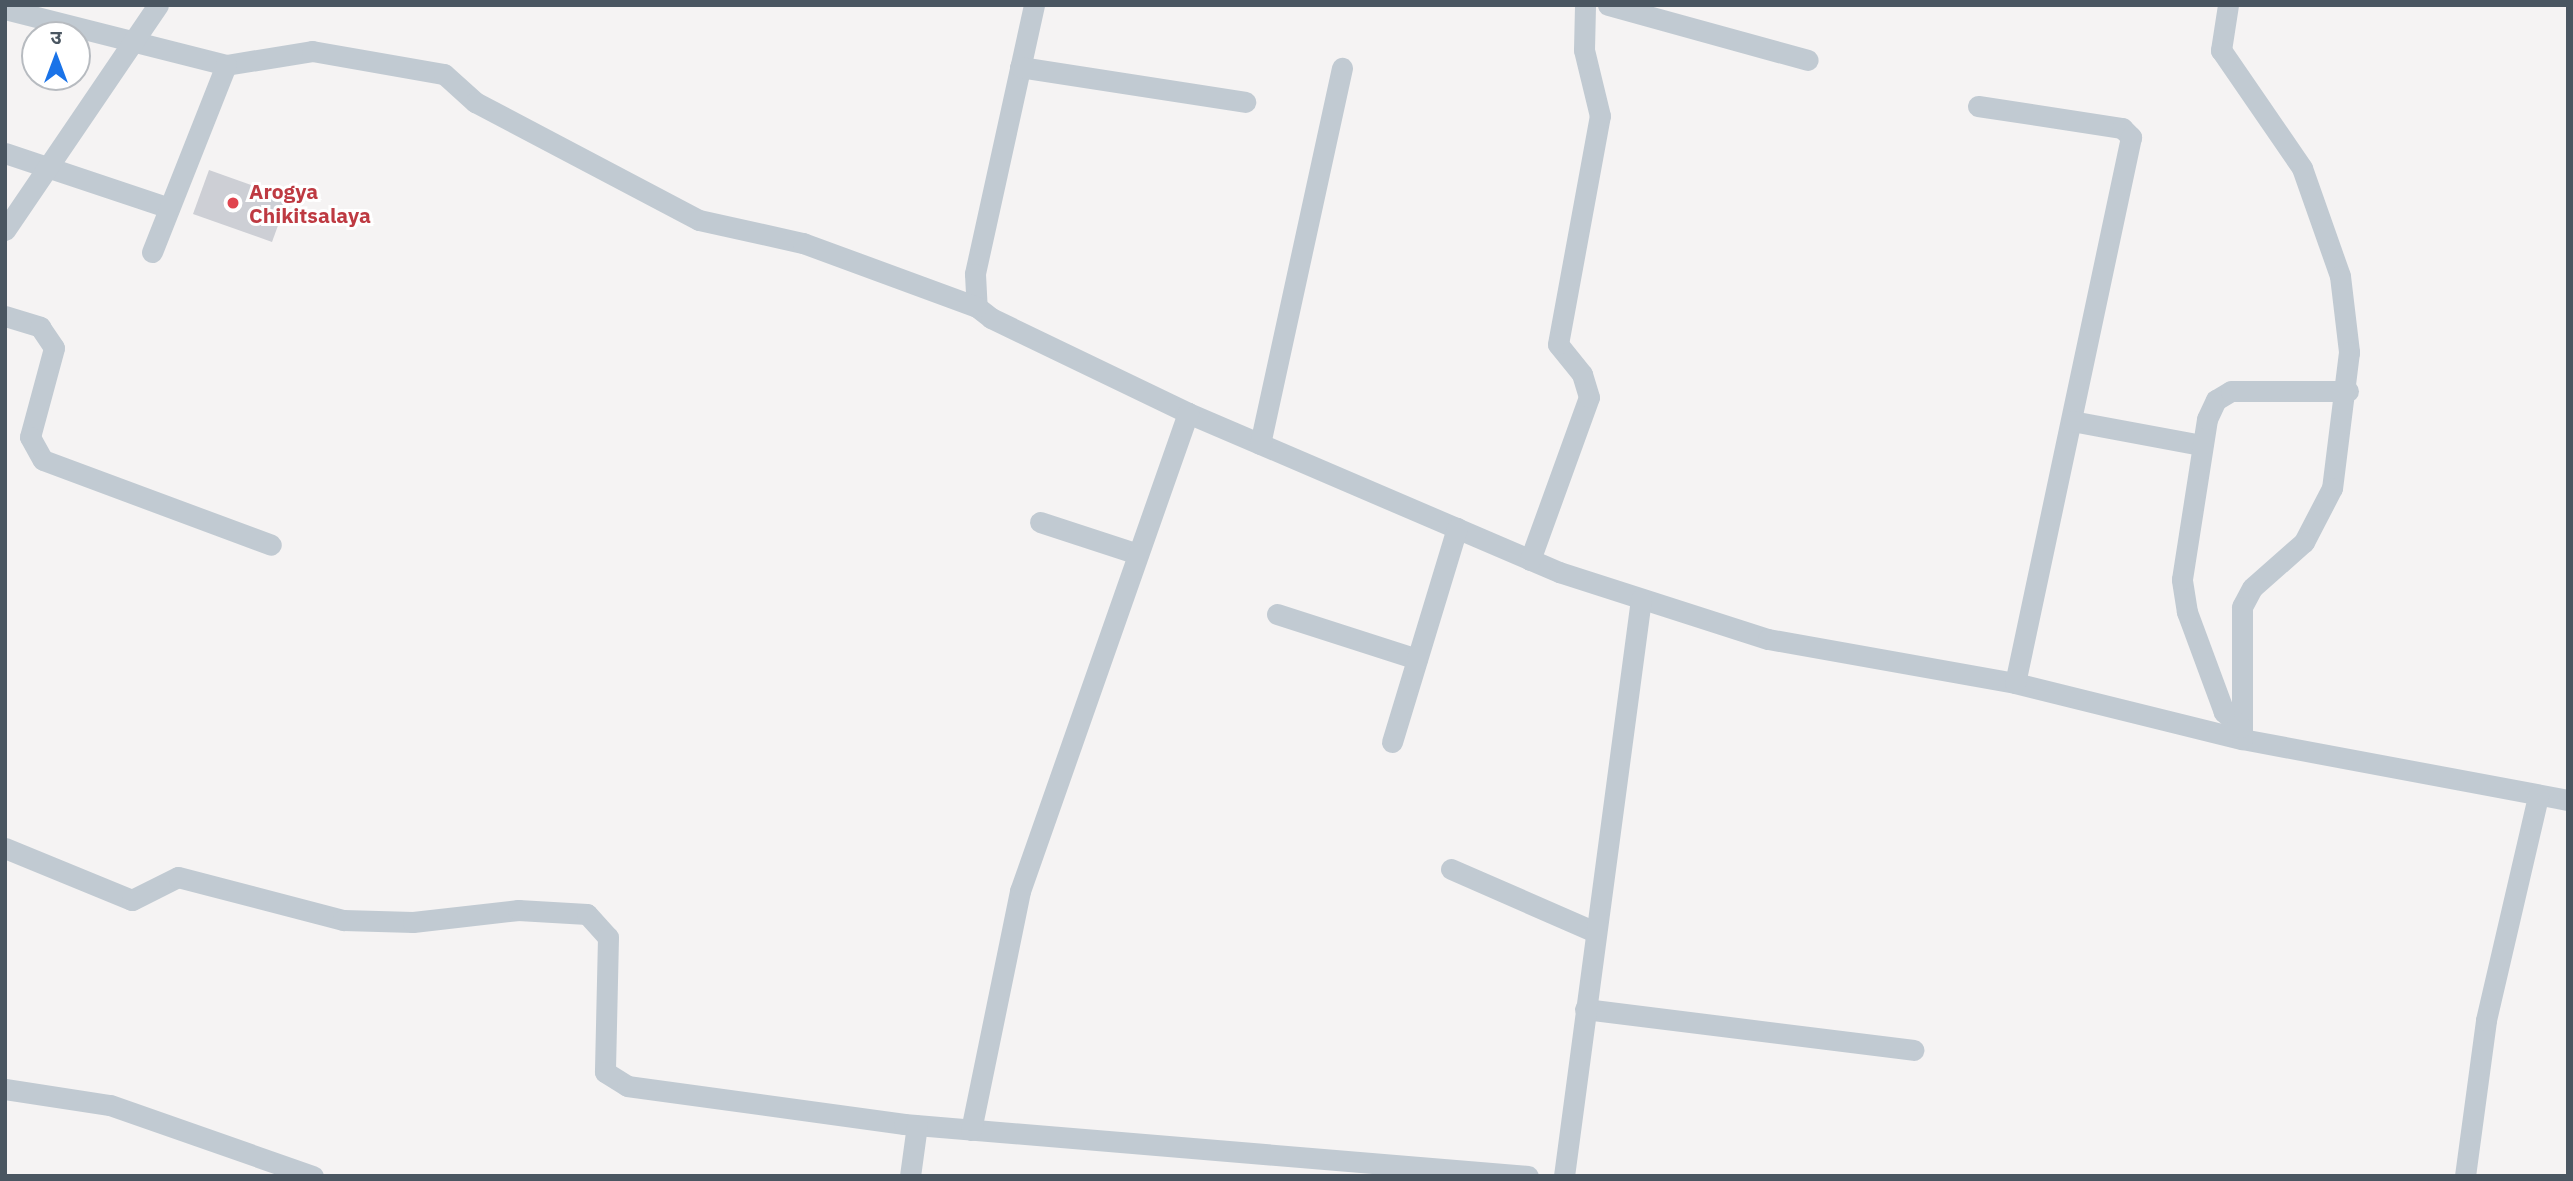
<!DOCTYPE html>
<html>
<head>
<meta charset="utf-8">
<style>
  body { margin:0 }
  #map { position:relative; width:2573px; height:1181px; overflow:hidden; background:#f5f3f3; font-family:"IBM Plex Sans","Noto Sans Devanagari",sans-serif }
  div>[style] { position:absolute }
  .building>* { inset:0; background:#cdcfd5 }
  .street>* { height:21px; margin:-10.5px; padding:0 10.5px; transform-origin:10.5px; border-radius:10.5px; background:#c1cad2 }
  .dots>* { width:19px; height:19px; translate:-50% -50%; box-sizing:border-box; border:4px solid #fff; border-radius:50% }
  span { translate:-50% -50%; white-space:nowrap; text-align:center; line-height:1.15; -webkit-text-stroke:6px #fff; paint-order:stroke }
  .health-label { font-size:21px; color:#be3a42; font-weight:700 }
  .left { translate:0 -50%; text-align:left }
  .frame { position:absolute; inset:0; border:7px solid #4a5661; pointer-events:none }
  .north { position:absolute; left:21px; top:21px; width:70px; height:70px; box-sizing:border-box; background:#fff; border:2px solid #b7bbc0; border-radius:50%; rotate:0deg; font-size:19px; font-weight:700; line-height:28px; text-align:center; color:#4a5661 }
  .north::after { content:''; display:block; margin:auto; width:24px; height:32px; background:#1a73e8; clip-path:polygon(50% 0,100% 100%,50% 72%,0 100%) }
</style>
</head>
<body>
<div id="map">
  <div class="building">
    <div style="clip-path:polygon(209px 170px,288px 198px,272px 242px,193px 214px)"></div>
  </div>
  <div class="street">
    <div style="left:1034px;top:5px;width:275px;rotate:102.4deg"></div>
    <div style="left:975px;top:274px;width:33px;rotate:87deg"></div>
    <div style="left:977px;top:307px;width:18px;rotate:38deg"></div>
    <div style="left:991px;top:318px;width:219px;rotate:25.7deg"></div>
    <div style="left:1188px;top:413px;width:404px;rotate:23.2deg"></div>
    <div style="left:1559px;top:572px;width:219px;rotate:17.8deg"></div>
    <div style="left:1768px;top:639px;width:251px;rotate:10.1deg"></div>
    <div style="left:2015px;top:683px;width:234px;rotate:13.9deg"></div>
    <div style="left:2242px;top:739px;width:332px;rotate:10.6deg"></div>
    <div style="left:1608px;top:5px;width:207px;rotate:15.4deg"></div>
    <div style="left:2228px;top:5px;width:46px;rotate:98.8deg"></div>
    <div style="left:2221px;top:50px;width:143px;rotate:55.5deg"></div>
    <div style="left:2302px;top:168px;width:114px;rotate:70.6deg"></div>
    <div style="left:2340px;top:276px;width:77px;rotate:83.2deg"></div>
    <div style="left:2349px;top:352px;width:137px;rotate:97.1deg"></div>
    <div style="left:2332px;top:488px;width:61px;rotate:117.4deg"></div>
    <div style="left:2304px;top:542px;width:69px;rotate:138.5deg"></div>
    <div style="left:2252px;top:588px;width:21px;rotate:118deg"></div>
    <div style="left:2242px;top:607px;width:132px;rotate:90deg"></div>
    <div style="left:5px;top:9px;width:228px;rotate:14.2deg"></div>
    <div style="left:226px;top:65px;width:87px;rotate:-9.2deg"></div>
    <div style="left:312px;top:51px;width:134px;rotate:9.9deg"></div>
    <div style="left:444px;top:74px;width:42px;rotate:42.1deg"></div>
    <div style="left:475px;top:102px;width:253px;rotate:27.8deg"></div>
    <div style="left:699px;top:220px;width:107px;rotate:12.5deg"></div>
    <div style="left:803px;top:243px;width:185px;rotate:20.2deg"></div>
    <div style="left:1020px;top:67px;width:228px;rotate:8.8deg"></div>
    <div style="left:1978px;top:106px;width:146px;rotate:8.7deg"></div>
    <div style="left:2122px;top:128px;width:13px;rotate:45deg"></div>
    <div style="left:2131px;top:137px;width:558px;rotate:101.99deg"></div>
    <div style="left:5px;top:153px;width:173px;rotate:18.5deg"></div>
    <div style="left:5px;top:230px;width:272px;rotate:-55.8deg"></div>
    <div style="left:152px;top:252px;width:201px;rotate:-68.4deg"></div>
    <div style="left:5px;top:316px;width:37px;rotate:17deg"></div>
    <div style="left:40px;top:327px;width:25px;rotate:56deg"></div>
    <div style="left:54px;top:348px;width:92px;rotate:105.1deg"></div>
    <div style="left:30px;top:437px;width:26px;rotate:61deg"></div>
    <div style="left:43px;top:460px;width:243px;rotate:20.4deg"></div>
    <div style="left:2072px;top:421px;width:132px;rotate:10.5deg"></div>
    <div style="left:1260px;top:444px;width:385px;rotate:-77.7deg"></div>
    <div style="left:1040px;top:522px;width:103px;rotate:18.1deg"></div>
    <div style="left:1530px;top:560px;width:173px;rotate:-70.1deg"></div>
    <div style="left:1589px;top:397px;width:24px;rotate:-107deg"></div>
    <div style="left:1582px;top:374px;width:38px;rotate:-129deg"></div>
    <div style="left:1558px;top:344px;width:232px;rotate:-79.6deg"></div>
    <div style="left:1600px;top:116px;width:68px;rotate:-103.6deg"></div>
    <div style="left:1584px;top:50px;width:45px;rotate:-88.7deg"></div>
    <div style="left:1277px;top:614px;width:147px;rotate:17.8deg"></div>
    <div style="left:2241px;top:727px;width:23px;rotate:-139deg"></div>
    <div style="left:2224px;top:712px;width:107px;rotate:-110.3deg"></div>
    <div style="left:2187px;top:612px;width:33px;rotate:-99deg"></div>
    <div style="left:2182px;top:579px;width:162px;rotate:-81.1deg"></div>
    <div style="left:2207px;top:419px;width:21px;rotate:-65deg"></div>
    <div style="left:2216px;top:400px;width:17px;rotate:-31deg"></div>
    <div style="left:2231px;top:391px;width:117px"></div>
    <div style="left:1392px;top:742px;width:224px;rotate:-73.1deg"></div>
    <div style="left:5px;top:848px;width:137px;rotate:22.3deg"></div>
    <div style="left:132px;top:900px;width:51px;rotate:-26.6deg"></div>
    <div style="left:178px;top:877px;width:171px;rotate:14.6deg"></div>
    <div style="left:343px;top:920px;width:70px;rotate:1.6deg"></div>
    <div style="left:413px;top:922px;width:106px;rotate:-6.5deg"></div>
    <div style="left:518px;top:910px;width:69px;rotate:3.3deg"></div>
    <div style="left:587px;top:914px;width:31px;rotate:48deg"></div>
    <div style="left:608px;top:937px;width:135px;rotate:91.3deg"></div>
    <div style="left:605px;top:1072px;width:26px;rotate:32deg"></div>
    <div style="left:627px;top:1086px;width:280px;rotate:7.8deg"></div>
    <div style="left:904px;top:1124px;width:626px;rotate:4.76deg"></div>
    <div style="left:1451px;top:869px;width:157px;rotate:23.6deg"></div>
    <div style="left:1585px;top:1009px;width:331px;rotate:7.1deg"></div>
    <div style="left:5px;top:1089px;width:106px;rotate:8.7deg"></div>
    <div style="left:110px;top:1105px;width:215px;rotate:19.3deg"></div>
    <div style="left:971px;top:1130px;width:244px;rotate:-78.4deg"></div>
    <div style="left:1020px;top:891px;width:507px;rotate:-70.64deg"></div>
    <div style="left:910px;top:1176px;width:51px;rotate:-82.2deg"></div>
    <div style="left:1564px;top:1176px;width:582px;rotate:-82.4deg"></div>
    <div style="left:2465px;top:1176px;width:157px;rotate:-82.3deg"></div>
    <div style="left:2486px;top:1020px;width:230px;rotate:-76.9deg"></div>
  </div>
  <div class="dots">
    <div style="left:233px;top:203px;background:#e0444e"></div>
  </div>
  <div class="health-label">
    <span class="left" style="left:249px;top:203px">Arogya<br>Chikitsalaya</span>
  </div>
  <div class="frame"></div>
  <div class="north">उ</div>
</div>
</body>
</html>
